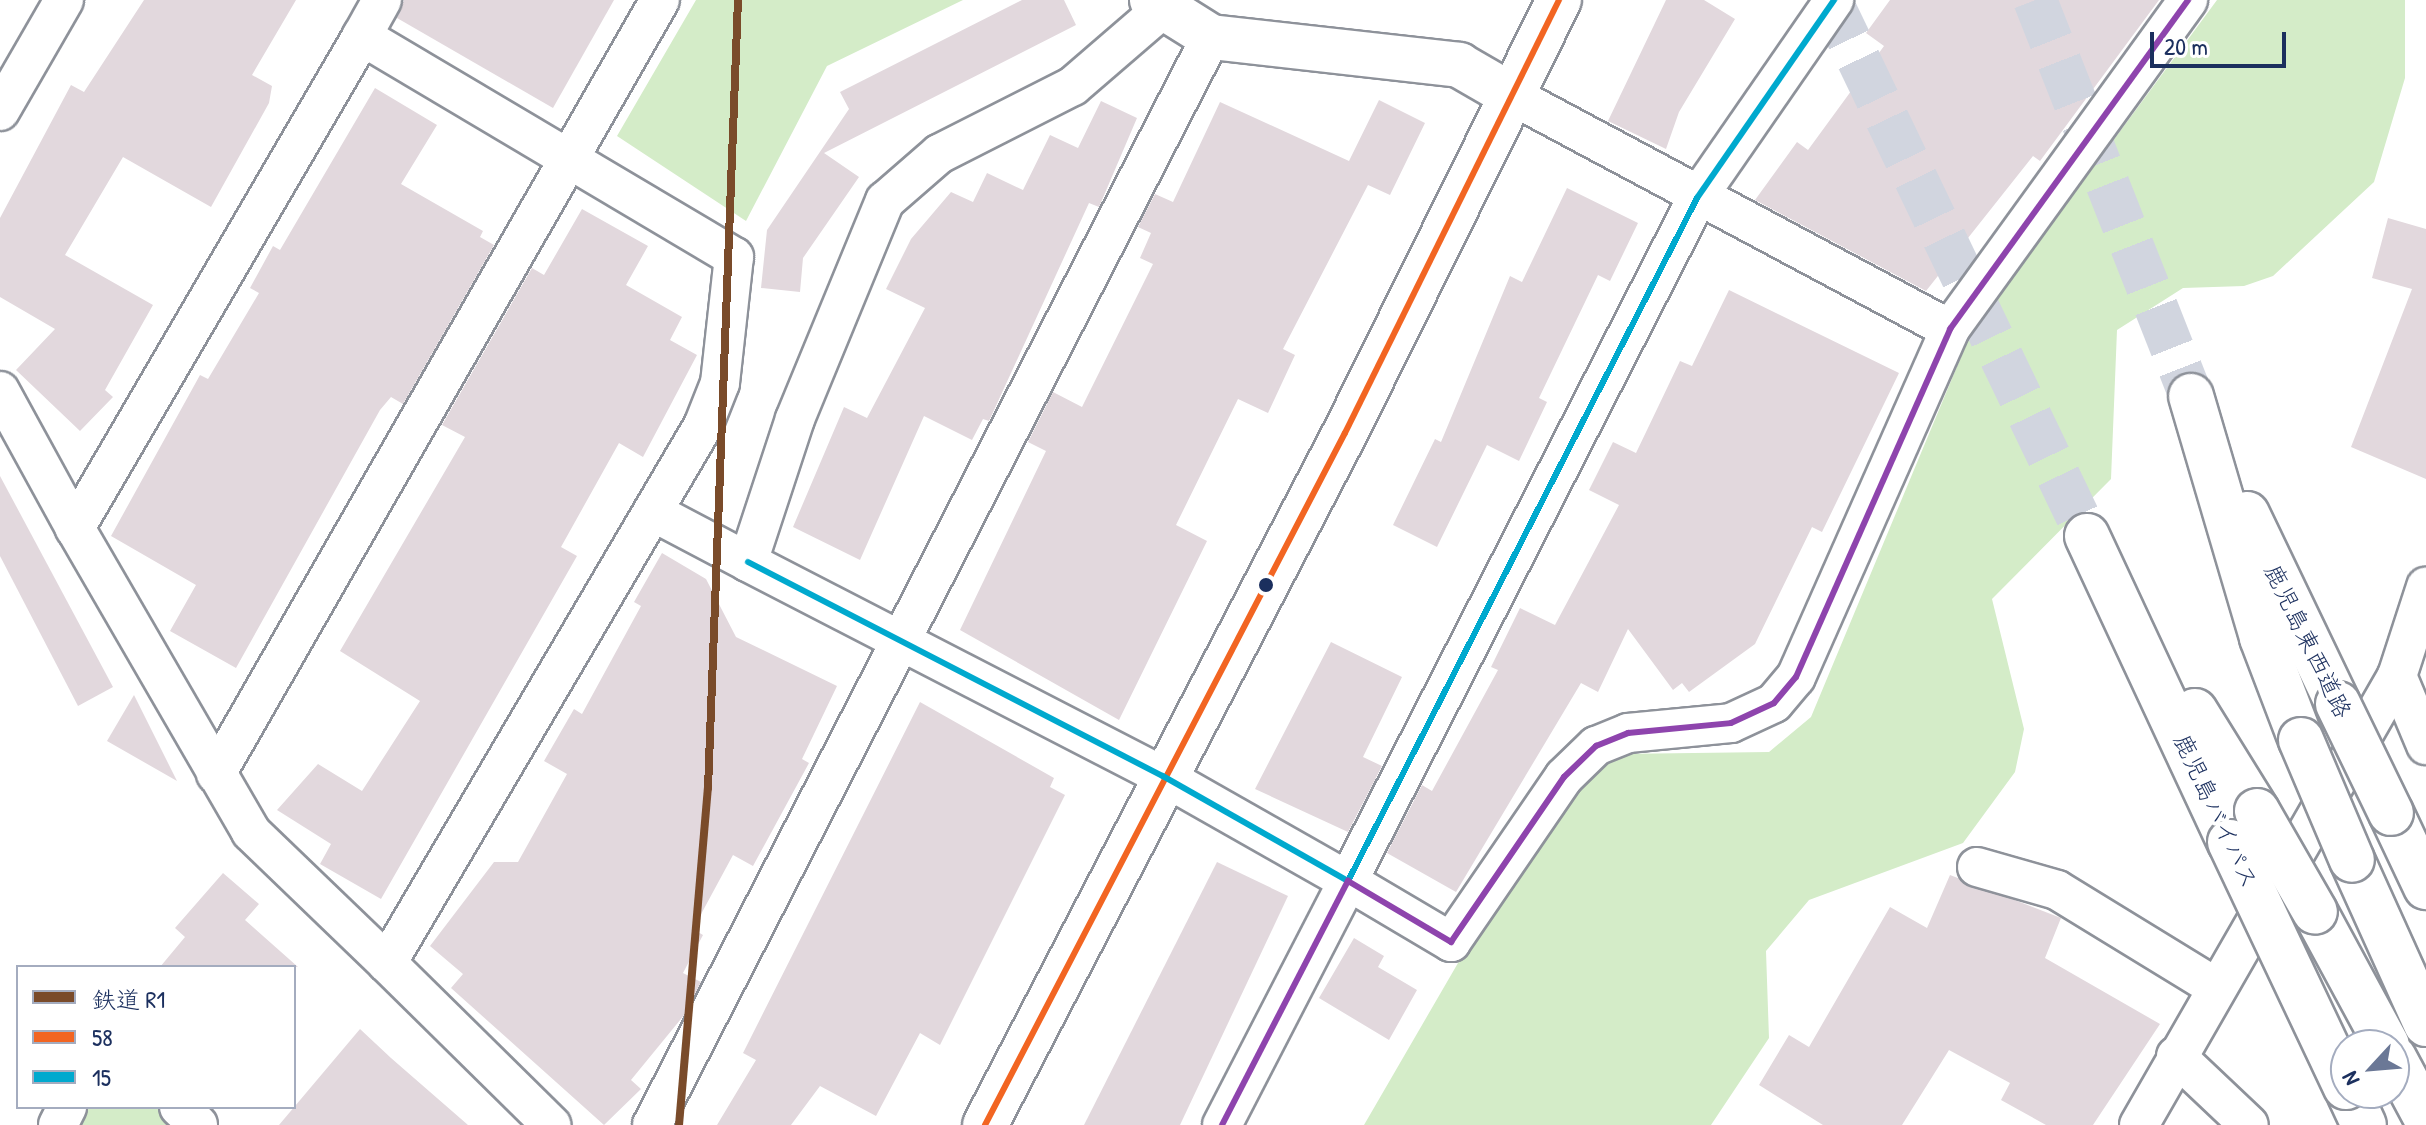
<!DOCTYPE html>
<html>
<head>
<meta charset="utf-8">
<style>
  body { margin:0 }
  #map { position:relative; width:2426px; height:1125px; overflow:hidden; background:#fff; font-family:"Patrick Hand","Klee One",sans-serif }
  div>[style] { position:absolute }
  .green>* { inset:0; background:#d4ecc8 }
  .building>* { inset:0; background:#e2d8dd }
  .highway-tunnel>* { height:44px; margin-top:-22px; transform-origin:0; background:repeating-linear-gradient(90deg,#d1d5df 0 44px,transparent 0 66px) }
  .roads { filter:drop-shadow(2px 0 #8e929a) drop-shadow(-2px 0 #8e929a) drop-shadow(0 2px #8e929a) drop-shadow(0 -2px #8e929a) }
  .street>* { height:38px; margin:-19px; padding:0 19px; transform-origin:19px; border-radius:19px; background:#fff }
  .secondary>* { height:44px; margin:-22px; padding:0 22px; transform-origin:22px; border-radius:22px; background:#fff }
  .highway>* { height:44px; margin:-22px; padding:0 22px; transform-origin:22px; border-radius:22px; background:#fff }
  .bridges { filter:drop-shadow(2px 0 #8e929a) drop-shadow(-2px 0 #8e929a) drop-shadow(0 2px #8e929a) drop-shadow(0 -2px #8e929a) }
  .highway-bridge>* { height:44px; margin:-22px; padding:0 22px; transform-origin:22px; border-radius:22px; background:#fff }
  .bus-1>* { height:6px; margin:-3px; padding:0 3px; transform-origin:3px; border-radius:3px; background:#f26522 }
  .bus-2>* { height:6px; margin:-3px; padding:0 3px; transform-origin:3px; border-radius:3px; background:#00a9ce }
  .bus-3>* { height:6px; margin:-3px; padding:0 3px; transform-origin:3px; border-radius:3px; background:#8e44ad }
  .rail-1>* { height:8px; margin:-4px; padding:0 4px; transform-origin:4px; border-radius:4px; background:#7a4b2a }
  .dots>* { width:22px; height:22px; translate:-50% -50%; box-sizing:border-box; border:4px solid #fff; border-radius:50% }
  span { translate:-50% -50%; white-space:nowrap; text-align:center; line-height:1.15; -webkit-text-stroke:8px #fff; paint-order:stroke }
  .street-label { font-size:24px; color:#1b2f5e }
  .legend { position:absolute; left:16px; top:965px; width:280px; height:144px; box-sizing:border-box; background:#fff; border:2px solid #a4acbf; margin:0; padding:10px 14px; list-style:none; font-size:24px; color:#1b2f5e }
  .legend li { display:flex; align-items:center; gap:16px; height:40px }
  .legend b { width:40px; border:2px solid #a4acbf }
  .north { position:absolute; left:2330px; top:1029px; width:80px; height:80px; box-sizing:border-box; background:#fff; border:2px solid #a4acbf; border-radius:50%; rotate:244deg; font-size:22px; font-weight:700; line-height:32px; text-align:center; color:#1b2f5e }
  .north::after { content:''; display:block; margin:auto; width:28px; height:36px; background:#6b7896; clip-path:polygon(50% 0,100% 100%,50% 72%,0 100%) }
  .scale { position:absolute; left:2150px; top:32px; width:136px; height:36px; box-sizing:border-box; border:4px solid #1b2f5e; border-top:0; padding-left:10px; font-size:24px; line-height:28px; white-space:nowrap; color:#1b2f5e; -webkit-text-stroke:6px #fff; paint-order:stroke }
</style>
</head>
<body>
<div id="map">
  <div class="green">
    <div style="clip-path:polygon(696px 0,963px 0,827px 66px,746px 221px,617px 136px)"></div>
    <div style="clip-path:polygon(2217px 0,2405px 0,2405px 78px,2374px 182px,2273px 276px,2244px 286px,2183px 288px,2117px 330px,2111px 479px,1992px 599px,2024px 729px,2015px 772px,1963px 843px,1809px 900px,1766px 951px,1769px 1038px,1711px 1125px,1364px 1125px,1458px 963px,1595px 768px,1618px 754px,1769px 752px,1811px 717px,1971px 333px)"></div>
    <div style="clip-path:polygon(83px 1107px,160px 1107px,178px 1125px,73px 1125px)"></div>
  </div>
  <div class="building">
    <div style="clip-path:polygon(144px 0,296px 0,252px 75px,272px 86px,269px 103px,211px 207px,123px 157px,65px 255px,153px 305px,105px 390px,113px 397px,80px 431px,16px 370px,55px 329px,0 297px,0 218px,71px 85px,84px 92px)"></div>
    <div style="clip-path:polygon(404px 0,614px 0,553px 108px,397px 18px)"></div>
    <div style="clip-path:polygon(1022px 0,1064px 0,1076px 25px,824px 153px,859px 177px,803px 258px,800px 292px,761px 288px,767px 230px,849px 109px,840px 92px)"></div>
    <div style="clip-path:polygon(1666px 0,1704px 0,1735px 19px,1679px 112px,1666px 149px,1608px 121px)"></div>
    <div style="clip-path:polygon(1890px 0,2159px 0,2040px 161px,2033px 156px,1926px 291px,1755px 200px,1797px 142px,1808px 150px,1884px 46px,1866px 33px)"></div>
    <div style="clip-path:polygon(375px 88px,437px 125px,401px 184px,483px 231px,480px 237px,494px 245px,403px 404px,391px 397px,380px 410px,236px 668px,170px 631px,196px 585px,111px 536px,200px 375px,208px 379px,259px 293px,250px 288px,273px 246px,280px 250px)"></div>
    <div style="clip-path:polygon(1379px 100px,1425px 123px,1390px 195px,1368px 185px,1283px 349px,1295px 355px,1268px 413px,1238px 399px,1176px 525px,1207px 541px,1119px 720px,960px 630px,1046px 451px,1028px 442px,1053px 392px,1082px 407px,1153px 264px,1140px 258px,1151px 233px,1138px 227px,1155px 194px,1173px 202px,1220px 102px,1349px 161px)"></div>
    <div style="clip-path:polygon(1101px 101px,1137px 118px,1099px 207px,1089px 203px,989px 421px,983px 419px,972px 440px,924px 416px,860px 560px,793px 527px,844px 407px,867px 418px,925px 308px,886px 289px,911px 239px,951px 192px,973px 202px,987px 173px,1023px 190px,1050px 135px,1078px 148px)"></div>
    <div style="clip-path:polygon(1567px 188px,1638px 223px,1610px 281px,1598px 275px,1539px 398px,1547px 402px,1519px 461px,1487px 445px,1437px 547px,1393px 525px,1435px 439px,1441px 442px,1510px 276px,1522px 282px)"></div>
    <div style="clip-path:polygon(582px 209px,648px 246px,626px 285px,682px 317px,670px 340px,697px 355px,643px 457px,619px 443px,561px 547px,577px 556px,381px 899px,320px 864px,331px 844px,277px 810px,318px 764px,362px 791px,420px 701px,340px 651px,465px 437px,442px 425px,532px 268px,544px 275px)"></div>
    <div style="clip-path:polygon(2388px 218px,2426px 229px,2426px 479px,2351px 447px,2412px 289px,2372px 278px)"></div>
    <div style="clip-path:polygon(1729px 290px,1899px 373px,1822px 532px,1812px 527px,1755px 644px,1689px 692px,1682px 683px,1673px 690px,1628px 629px,1598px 692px,1581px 683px,1456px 892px,1387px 853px,1422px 785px,1432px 791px,1498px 670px,1491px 667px,1520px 608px,1555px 625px,1619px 505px,1589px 490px,1613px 442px,1636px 453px,1680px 361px,1692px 366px)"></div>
    <div style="clip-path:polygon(0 476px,113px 687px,78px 706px,0 556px)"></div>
    <div style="clip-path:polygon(662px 553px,706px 579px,736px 637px,837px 686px,802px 759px,809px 763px,753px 866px,733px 855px,693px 929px,703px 935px,683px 973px,701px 982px,685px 1014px,631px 1080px,641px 1089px,604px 1125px,451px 988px,463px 974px,430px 946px,494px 862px,518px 862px,567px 774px,544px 761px,574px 709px,582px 714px,641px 606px,634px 602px)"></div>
    <div style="clip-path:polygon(1331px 642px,1402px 677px,1363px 757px,1382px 766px,1348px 832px,1255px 789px)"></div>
    <div style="clip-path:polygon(134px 695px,177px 781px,107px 741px)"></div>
    <div style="clip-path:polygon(920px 702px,1054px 778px,1050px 787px,1065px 795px,940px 1045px,920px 1033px,876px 1116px,820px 1086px,791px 1125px,717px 1125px,756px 1060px,743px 1053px)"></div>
    <div style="clip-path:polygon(1217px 862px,1288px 896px,1180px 1125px,1084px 1125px)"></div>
    <div style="clip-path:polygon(223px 873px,259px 904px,245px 920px,298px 967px,160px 967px,185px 937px,175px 928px)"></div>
    <div style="clip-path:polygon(1950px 875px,2061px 918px,2045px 958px,2160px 1024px,2093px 1125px,2046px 1125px,2001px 1100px,2010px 1083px,1949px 1050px,1902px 1125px,1823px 1125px,1759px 1085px,1789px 1035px,1809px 1047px,1890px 907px,1927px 928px)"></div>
    <div style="clip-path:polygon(1354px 938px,1384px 956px,1378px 967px,1417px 990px,1389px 1040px,1319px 998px)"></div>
    <div style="clip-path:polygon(360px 1029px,391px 1058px,468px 1125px,279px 1125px)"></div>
  </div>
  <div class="highway-tunnel">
    <div style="left:1830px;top:0;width:594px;rotate:64.38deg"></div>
    <div style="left:2035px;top:0;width:426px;rotate:68.5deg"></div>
  </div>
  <div class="roads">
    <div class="street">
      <div style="left:362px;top:36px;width:41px;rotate:-60.9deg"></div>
      <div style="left:1511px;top:95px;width:497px;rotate:28.1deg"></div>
      <div style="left:0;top:111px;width:128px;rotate:-60deg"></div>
      <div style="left:0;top:391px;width:156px;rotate:61.3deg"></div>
      <div style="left:75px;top:528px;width:351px;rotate:59.9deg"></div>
      <div style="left:251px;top:832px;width:189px;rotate:43.9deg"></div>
      <div style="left:387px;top:963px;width:623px;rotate:-59.53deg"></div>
      <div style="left:703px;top:426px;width:46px;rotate:-68.4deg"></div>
      <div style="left:720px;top:383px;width:127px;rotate:-83.7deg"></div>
      <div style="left:734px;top:257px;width:433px;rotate:-149.3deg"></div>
      <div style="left:362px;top:36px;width:570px;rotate:120.26deg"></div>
      <div style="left:657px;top:514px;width:103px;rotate:27.8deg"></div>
      <div style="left:748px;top:562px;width:151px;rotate:-71.8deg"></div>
      <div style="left:795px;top:419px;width:236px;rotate:-67.6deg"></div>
      <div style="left:885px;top:201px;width:72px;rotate:-41deg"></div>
      <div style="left:939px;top:154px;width:150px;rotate:-26.9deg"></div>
      <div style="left:1073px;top:86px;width:116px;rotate:-40.8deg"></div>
      <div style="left:748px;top:562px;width:467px;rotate:27.3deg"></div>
      <div style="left:1163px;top:776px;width:213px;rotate:29.6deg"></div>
      <div style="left:1348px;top:881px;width:767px;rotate:-62.93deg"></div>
      <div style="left:1697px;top:198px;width:241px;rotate:-55.3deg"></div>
      <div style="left:2397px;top:676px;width:75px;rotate:67.2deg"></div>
      <div style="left:216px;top:774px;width:892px;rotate:-60.16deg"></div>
      <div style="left:1977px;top:867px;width:83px;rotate:16deg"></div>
      <div style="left:2057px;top:890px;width:185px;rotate:31.5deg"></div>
      <div style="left:387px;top:963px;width:231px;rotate:44.6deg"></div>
      <div style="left:2176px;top:1056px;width:100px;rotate:43.4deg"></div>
      <div style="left:179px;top:1107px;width:26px;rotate:43deg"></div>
      <div style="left:58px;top:1125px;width:20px;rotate:-63deg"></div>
      <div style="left:652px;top:1125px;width:1223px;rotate:-62.81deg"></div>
      <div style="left:1222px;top:1125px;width:275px;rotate:-62.7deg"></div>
      <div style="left:1348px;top:881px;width:120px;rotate:30.6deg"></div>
      <div style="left:1451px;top:942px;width:200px;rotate:-55.6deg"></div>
      <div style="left:1564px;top:777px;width:45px;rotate:-44.1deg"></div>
      <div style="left:1596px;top:746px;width:35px;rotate:-22deg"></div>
      <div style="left:1628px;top:733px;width:103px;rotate:-5.5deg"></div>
      <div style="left:1731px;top:723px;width:47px;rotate:-24.9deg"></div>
      <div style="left:1774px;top:703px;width:34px;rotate:-50deg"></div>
      <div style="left:1796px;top:677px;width:381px;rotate:-66.1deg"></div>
      <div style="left:1950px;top:329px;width:406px;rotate:-54.1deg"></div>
      <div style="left:2139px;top:1125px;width:518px;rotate:-60.12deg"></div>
      <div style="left:2397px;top:676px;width:94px;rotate:-72deg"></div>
    </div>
    <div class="secondary">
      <div style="left:1152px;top:0;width:70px;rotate:32.1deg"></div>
      <div style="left:1211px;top:37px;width:250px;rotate:6.4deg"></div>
      <div style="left:1459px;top:65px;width:60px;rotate:30deg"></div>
      <div style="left:985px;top:1125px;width:780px;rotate:-62.52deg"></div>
      <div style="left:1345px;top:433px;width:483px;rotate:-63.7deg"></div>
    </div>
    <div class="highway">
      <div style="left:2191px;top:396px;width:252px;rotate:73.6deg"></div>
      <div style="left:2262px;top:638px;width:109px;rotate:69.1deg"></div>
      <div style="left:2247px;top:514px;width:211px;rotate:64.4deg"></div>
      <div style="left:2087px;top:536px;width:338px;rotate:65deg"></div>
      <div style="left:2195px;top:711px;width:118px;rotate:58.2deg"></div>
      <div style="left:2391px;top:813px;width:82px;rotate:64.7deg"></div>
      <div style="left:2352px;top:860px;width:180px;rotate:65.7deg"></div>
      <div style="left:2315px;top:912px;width:151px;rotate:61.6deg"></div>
      <div style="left:2394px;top:1058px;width:68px;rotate:61.9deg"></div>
      <div style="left:2349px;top:1093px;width:35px;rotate:65deg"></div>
    </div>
  </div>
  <div class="bridges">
    <div class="highway-bridge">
      <div style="left:2338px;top:704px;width:121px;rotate:64.1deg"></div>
      <div style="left:2301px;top:740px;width:130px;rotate:67deg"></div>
      <div style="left:2257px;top:811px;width:116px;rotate:60.1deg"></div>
      <div style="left:2230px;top:842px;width:271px;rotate:64.7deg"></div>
    </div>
  </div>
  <div class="bus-1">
    <div style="left:985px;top:1125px;width:780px;rotate:-62.52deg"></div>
    <div style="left:1345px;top:433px;width:483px;rotate:-63.7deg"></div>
  </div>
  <div class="bus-2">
    <div style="left:748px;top:562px;width:467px;rotate:27.3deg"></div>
    <div style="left:1163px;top:776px;width:213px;rotate:29.6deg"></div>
    <div style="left:1348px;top:881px;width:767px;rotate:-62.93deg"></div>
    <div style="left:1697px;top:198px;width:241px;rotate:-55.3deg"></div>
  </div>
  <div class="bus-3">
    <div style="left:1222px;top:1125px;width:275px;rotate:-62.7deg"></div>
    <div style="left:1348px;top:881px;width:120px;rotate:30.6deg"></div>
    <div style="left:1451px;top:942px;width:200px;rotate:-55.6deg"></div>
    <div style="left:1564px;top:777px;width:45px;rotate:-44.1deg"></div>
    <div style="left:1596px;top:746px;width:35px;rotate:-22deg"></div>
    <div style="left:1628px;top:733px;width:103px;rotate:-5.5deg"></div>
    <div style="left:1731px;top:723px;width:47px;rotate:-24.9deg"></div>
    <div style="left:1774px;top:703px;width:34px;rotate:-50deg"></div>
    <div style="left:1796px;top:677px;width:381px;rotate:-66.1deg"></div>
    <div style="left:1950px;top:329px;width:406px;rotate:-54.1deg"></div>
  </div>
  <div class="rail-1">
    <div style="left:679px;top:1125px;width:338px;rotate:-85.1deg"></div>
    <div style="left:708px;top:788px;width:789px;rotate:-87.82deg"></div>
  </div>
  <div class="dots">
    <div style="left:1266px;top:585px;background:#1b2f5e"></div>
  </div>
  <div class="street-label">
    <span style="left:2308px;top:641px;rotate:64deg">鹿児島東西道路</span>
    <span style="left:2216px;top:811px;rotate:65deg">鹿児島バイパス</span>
  </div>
  <ul class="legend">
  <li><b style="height:10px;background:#7a4b2a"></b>鉄道 R1</li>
  <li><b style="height:10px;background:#f26522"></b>58</li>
  <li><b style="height:10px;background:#00a9ce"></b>15</li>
  </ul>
  <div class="north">N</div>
  <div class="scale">20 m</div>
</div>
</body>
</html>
